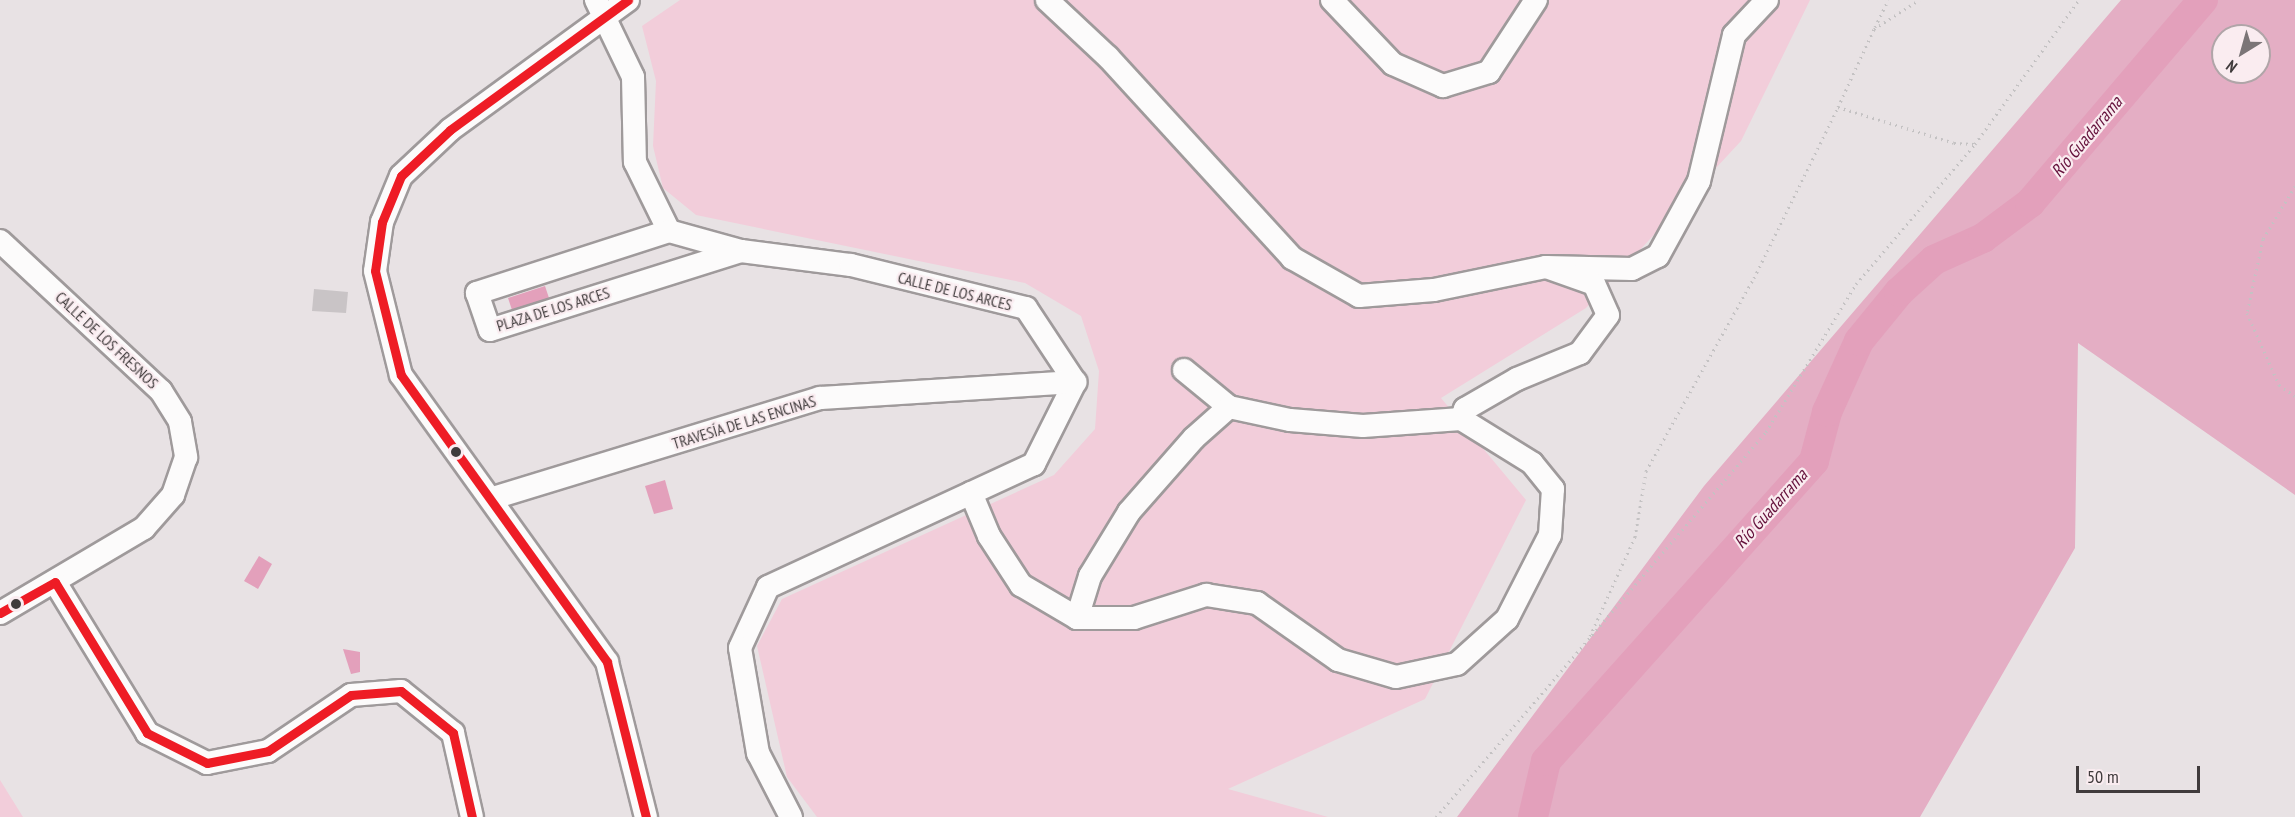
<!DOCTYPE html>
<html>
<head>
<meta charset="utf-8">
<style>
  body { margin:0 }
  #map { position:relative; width:2295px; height:817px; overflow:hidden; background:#e8e2e4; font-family:"PT Sans Narrow",sans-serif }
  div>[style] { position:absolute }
  .green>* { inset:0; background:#f2cdda }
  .forest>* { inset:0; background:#e4aec4 }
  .water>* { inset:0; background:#e3a0bb }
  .river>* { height:30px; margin:-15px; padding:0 15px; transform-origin:15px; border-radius:15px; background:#e3a0bb }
  .building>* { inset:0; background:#c9c4c6 }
  .path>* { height:3px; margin-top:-1.5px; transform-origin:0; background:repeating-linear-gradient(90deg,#c4c2c3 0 1.5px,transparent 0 6px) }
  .roads { filter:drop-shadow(2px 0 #9f9a9b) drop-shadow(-2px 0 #9f9a9b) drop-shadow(0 2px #9f9a9b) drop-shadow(0 -2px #9f9a9b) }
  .minor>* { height:22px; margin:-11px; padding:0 11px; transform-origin:11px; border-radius:11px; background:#fcfbfb }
  .bus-1>* { height:9px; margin:-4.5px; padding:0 4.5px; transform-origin:4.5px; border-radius:4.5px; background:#ee1c25 }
  .dots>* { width:16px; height:16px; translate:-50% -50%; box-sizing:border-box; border:3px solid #faecf0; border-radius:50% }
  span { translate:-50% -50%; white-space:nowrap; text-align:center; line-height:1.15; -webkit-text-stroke:4.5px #faecf0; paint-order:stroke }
  .street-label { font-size:16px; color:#403b3c }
  .water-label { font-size:18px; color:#65123c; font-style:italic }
  .north { position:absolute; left:2211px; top:24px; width:60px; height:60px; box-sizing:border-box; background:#faecf0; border:2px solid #b0a5a8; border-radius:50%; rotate:217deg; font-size:16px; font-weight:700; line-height:24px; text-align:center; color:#403b3c }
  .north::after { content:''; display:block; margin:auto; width:21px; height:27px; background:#7b7577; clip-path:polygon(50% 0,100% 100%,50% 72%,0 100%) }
  .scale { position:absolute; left:2076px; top:766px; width:124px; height:27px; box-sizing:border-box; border:3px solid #403b3c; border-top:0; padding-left:8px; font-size:18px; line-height:21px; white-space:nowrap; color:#403b3c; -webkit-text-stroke:4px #faecf0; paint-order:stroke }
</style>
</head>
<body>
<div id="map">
  <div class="green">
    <div style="clip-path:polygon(680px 0,1810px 0,1741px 141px,1586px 308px,1441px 398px,1526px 500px,1425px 699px,1228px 789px,1328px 817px,817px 817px,787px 777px,757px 646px,782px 599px,1054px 475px,1095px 429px,1099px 371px,1081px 316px,1025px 283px,696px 215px,663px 188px,653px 146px,656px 81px,642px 26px)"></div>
    <div style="clip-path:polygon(0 780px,23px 817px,0 817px)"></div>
  </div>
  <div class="forest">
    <div style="clip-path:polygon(evenodd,2121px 0,2295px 0,2295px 495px,2078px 343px,2075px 548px,1920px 817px,1457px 817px,1704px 486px,2121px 0,2223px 36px,2259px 36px,2259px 72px,2223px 72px,2223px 36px)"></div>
  </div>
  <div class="water">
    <div style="clip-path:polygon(545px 286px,550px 301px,513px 313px,508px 298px)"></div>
    <div style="clip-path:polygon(665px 480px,673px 509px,654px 514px,645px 486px)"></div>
    <div style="clip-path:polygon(259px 556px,272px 564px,258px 589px,244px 581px)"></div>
    <div style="clip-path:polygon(343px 649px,360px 652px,360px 672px,351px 674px)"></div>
  </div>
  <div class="river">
    <div style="left:1533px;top:817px;width:57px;rotate:-76.9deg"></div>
    <div style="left:1546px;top:761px;width:402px;rotate:-48.2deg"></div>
    <div style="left:1814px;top:461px;width:51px;rotate:-75.1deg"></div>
    <div style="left:1827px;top:412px;width:78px;rotate:-65.7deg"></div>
    <div style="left:1859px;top:341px;width:63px;rotate:-50.8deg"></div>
    <div style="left:1899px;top:292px;width:47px;rotate:-42.4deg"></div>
    <div style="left:1934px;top:260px;width:54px;rotate:-24.2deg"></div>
    <div style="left:1983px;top:238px;width:59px;rotate:-36.7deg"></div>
    <div style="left:2030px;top:203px;width:267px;rotate:-49.6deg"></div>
  </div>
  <div class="building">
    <div style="clip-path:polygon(314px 289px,348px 292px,346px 313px,312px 311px)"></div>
  </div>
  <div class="path">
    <div style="left:1875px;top:27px;width:30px;rotate:-64deg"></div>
    <div style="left:1838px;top:107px;width:86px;rotate:-65.2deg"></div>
    <div style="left:1874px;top:29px;width:54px;rotate:-32.8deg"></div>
    <div style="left:2295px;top:186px;width:62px;rotate:121.1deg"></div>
    <div style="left:2263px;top:239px;width:76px;rotate:102.2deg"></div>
    <div style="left:2247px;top:313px;width:79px;rotate:66deg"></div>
    <div style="left:2279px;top:385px;width:19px;rotate:35deg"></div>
    <div style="left:1590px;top:636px;width:109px;rotate:-65.6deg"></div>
    <div style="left:1635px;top:537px;width:67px;rotate:-80.5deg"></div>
    <div style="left:1646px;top:471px;width:221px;rotate:-60.8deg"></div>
    <div style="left:1754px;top:278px;width:191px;rotate:-63.8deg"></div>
    <div style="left:1838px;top:107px;width:121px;rotate:17.2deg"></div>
    <div style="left:1954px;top:143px;width:20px;rotate:3deg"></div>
    <div style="left:1436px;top:817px;width:507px;rotate:-49.4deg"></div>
    <div style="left:1766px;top:432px;width:173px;rotate:-58.7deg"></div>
    <div style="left:1856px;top:284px;width:184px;rotate:-49.6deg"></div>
    <div style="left:1975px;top:144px;width:178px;rotate:-54.2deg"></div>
  </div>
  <div class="roads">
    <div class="minor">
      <div style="left:596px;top:0;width:85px;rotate:64.3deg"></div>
      <div style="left:633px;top:77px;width:85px;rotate:88.7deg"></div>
      <div style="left:635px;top:162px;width:77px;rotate:63.8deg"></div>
      <div style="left:669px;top:231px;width:75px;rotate:15.5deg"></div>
      <div style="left:741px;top:251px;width:111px;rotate:7.3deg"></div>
      <div style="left:851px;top:265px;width:180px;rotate:13.8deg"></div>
      <div style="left:1026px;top:308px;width:89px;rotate:56.5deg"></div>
      <div style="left:1075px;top:382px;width:92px;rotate:116.6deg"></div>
      <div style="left:1034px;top:464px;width:293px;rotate:155.2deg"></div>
      <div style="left:768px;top:587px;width:67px;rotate:114.7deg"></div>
      <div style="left:740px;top:648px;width:107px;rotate:80.3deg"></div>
      <div style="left:758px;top:753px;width:72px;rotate:62.7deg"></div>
      <div style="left:628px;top:0;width:220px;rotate:143.9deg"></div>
      <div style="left:450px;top:130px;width:67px;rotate:136.8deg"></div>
      <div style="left:401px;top:176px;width:50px;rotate:112.4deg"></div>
      <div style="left:382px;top:222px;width:49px;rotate:98.1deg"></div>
      <div style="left:375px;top:271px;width:107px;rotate:76deg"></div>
      <div style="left:401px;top:375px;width:353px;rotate:54.3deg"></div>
      <div style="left:607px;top:662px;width:160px;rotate:75.9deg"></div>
      <div style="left:1047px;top:0;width:83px;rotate:43.1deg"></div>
      <div style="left:1108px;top:57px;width:273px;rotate:47.5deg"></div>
      <div style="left:1292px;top:258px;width:77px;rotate:29.6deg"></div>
      <div style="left:1359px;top:296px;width:75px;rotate:-4.6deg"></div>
      <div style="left:1434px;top:290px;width:114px;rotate:-11.6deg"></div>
      <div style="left:1546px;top:267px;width:86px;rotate:1.3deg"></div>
      <div style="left:1632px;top:269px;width:29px;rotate:-27deg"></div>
      <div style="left:1658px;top:256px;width:85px;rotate:-61.3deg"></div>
      <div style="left:1699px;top:181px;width:150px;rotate:-76.5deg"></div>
      <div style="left:1734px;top:35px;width:48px;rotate:-46.7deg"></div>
      <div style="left:1332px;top:0;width:88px;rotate:46.4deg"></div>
      <div style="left:1393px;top:64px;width:55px;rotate:23.7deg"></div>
      <div style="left:1443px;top:86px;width:48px;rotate:-16.9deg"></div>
      <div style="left:1489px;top:72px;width:86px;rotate:-56.9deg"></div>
      <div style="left:669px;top:231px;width:202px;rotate:162.1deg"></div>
      <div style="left:477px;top:293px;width:39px;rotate:71deg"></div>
      <div style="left:490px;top:330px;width:263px;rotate:-17.5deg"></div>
      <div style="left:0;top:241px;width:220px;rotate:43deg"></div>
      <div style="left:161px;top:391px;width:36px;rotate:58deg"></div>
      <div style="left:180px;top:422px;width:36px;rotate:80deg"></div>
      <div style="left:186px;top:457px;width:40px;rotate:108.9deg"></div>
      <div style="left:173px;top:495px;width:44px;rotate:131.3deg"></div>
      <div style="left:144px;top:528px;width:167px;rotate:149.4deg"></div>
      <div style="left:1184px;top:370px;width:58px;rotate:39.4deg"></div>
      <div style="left:971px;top:493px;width:47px;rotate:67.3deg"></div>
      <div style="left:989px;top:536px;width:59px;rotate:56.9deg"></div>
      <div style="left:1021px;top:585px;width:65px;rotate:30.5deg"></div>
      <div style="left:1077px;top:618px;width:57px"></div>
      <div style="left:1134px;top:618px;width:76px;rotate:-17.7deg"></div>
      <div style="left:1206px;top:595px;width:52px;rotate:8.9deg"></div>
      <div style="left:1257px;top:603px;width:99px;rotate:35.1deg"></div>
      <div style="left:1338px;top:660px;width:60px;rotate:16.3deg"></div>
      <div style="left:1396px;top:677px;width:62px;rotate:-12deg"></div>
      <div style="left:1457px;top:664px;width:67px;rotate:-42deg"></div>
      <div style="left:1507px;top:619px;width:94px;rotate:-62.9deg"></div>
      <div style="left:1550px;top:535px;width:46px;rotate:-86.3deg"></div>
      <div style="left:1553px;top:489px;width:33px;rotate:-129deg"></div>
      <div style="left:1532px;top:463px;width:84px;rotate:-148.2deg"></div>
      <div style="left:1461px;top:419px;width:11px;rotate:-68deg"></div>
      <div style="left:1465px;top:409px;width:60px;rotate:-30deg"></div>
      <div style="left:1517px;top:379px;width:68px;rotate:-22.4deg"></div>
      <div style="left:1580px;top:353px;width:47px;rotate:-53.6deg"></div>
      <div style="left:1608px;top:315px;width:34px;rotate:-114deg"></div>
      <div style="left:1594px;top:284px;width:51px;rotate:-160.5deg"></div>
      <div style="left:493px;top:498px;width:342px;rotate:-17deg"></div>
      <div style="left:820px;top:398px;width:256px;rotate:-3.6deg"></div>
      <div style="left:55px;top:582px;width:177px;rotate:58.6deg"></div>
      <div style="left:147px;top:733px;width:67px;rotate:26.6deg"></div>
      <div style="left:207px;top:763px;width:62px;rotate:-11.1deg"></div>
      <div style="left:268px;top:751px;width:100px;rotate:-34deg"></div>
      <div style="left:351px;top:695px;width:50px;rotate:-4.6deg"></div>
      <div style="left:401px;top:691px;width:67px;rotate:38.9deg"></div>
      <div style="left:453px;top:733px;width:86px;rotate:77.3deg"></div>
      <div style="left:1077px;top:618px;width:44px;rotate:-72.8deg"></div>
      <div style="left:1090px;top:576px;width:75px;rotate:-58.6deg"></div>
      <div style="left:1129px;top:512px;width:98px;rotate:-48.7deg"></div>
      <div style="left:1194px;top:438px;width:47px;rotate:-41.5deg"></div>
      <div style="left:1229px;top:407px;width:62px;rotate:12deg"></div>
      <div style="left:1290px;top:420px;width:73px;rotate:4.7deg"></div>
      <div style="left:1363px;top:426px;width:98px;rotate:-4.1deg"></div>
    </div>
  </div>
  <div class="bus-1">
    <div style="left:628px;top:0;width:220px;rotate:143.9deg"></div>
    <div style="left:450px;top:130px;width:67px;rotate:136.8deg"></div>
    <div style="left:401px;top:176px;width:50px;rotate:112.4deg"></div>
    <div style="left:382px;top:222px;width:49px;rotate:98.1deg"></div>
    <div style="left:375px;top:271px;width:107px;rotate:76deg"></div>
    <div style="left:401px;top:375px;width:353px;rotate:54.3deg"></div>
    <div style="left:607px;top:662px;width:160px;rotate:75.9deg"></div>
    <div style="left:0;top:613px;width:63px;rotate:-29.4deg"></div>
    <div style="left:55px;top:582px;width:177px;rotate:58.6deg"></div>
    <div style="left:147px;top:733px;width:67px;rotate:26.6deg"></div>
    <div style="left:207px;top:763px;width:62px;rotate:-11.1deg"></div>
    <div style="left:268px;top:751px;width:100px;rotate:-34deg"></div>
    <div style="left:351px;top:695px;width:50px;rotate:-4.6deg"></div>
    <div style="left:401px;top:691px;width:67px;rotate:38.9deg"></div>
    <div style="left:453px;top:733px;width:86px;rotate:77.3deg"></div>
  </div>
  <div class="dots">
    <div style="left:456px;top:452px;background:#403b3c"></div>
    <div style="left:16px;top:604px;background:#403b3c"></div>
  </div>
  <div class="street-label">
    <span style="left:955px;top:291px;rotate:14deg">CALLE DE LOS ARCES</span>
    <span style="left:553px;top:309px;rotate:-17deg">PLAZA DE LOS ARCES</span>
    <span style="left:107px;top:340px;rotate:43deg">CALLE DE LOS FRESNOS</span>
    <span style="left:744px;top:422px;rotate:-17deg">TRAVESÍA DE LAS ENCINAS</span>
  </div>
  <div class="water-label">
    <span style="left:2087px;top:137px;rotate:-50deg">Río Guadarrama</span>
    <span style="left:1771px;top:509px;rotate:-48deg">Río Guadarrama</span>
  </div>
  <div class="north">N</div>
  <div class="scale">50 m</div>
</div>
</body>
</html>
